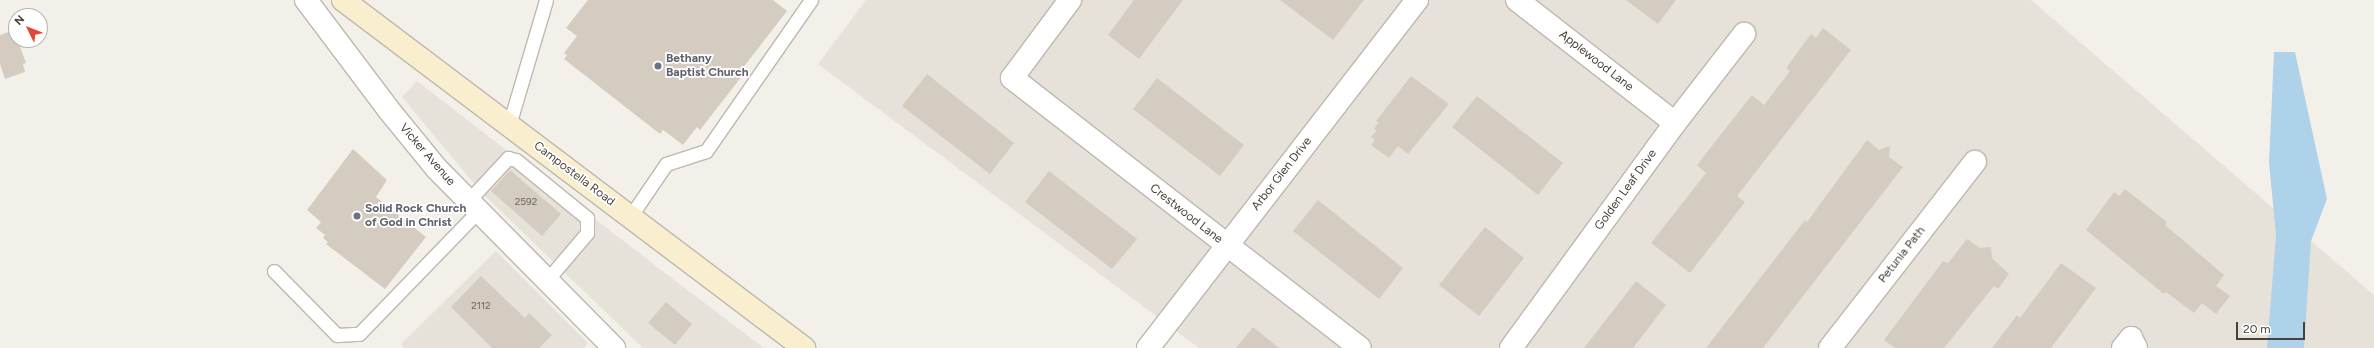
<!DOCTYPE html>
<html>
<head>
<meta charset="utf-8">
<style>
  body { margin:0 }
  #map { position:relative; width:2374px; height:348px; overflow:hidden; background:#f3f0ea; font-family:Figtree,sans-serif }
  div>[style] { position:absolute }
  .residential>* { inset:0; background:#e7e2d9 }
  .water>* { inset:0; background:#add2e9 }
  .building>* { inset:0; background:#d4ccc1 }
  .roads { filter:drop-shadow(1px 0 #beb8ae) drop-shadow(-1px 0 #beb8ae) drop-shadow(0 1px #beb8ae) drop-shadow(0 -1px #beb8ae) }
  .lane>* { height:13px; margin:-6.5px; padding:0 6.5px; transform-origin:6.5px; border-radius:6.5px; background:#fff }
  .street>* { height:22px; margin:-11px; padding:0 11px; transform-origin:11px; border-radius:11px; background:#fff }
  .secondary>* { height:22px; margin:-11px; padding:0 11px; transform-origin:11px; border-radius:11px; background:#f9eece }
  .dots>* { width:11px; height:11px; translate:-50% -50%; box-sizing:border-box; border:2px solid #fff; border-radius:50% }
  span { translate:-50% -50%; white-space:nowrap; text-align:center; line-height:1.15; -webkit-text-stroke:3.5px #fff; paint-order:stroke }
  .number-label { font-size:10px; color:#6a645b }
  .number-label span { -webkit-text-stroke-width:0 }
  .worship-label { font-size:12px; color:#5b616d; font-weight:700 }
  .left { translate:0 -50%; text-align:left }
  .street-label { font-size:12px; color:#474139 }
  .north { position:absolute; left:8px; top:8px; width:40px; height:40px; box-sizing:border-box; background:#fff; border:1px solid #b5b3b0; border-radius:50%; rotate:313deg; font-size:11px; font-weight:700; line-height:16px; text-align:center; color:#474139 }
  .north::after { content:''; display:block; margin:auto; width:14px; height:18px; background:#e34731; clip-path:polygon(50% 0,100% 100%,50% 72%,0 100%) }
  .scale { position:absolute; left:2236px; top:322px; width:69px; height:18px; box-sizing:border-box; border:2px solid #474139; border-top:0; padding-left:5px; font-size:12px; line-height:14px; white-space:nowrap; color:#474139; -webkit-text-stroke:3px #fff; paint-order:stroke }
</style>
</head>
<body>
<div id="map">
  <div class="residential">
    <div style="clip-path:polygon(866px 0,2031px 0,2374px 295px,2374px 348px,1199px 348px,818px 64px)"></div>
    <div style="clip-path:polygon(417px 81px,656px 266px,764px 348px,643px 348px,482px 193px,402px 97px)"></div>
    <div style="clip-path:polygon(496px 251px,588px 343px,584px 348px,404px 348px,401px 344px)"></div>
  </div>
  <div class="water">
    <div style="clip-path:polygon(2274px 52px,2295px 52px,2327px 199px,2311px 241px,2304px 348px,2267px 348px,2276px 235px,2269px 163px)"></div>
  </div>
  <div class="building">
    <div style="clip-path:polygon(588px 0,773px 0,787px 11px,739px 73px,742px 76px,700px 130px,697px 127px,683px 145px,663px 130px,660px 134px,564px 59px,567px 55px,564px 53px,577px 36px,566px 28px)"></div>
    <div style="clip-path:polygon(1134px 0,1183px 0,1139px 59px,1108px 35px)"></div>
    <div style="clip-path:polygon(1280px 0,1364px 0,1333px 40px)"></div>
    <div style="clip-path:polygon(1626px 0,1676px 0,1658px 24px)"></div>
    <div style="clip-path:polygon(1823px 28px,1851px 50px,1737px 196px,1745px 202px,1690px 273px,1651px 243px,1706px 173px,1697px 165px,1729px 124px,1752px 95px,1764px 105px,1790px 71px,1786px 68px,1811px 34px,1816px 38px)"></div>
    <div style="clip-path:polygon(14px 30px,26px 63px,23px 64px,25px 72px,5px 79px,0 64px,0 35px)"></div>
    <div style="clip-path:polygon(927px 74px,1014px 143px,990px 174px,902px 106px)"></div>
    <div style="clip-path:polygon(1411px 76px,1449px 104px,1408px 154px,1398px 146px,1389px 158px,1371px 145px,1375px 140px,1371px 137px,1377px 130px,1374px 129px,1378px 123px,1376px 121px)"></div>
    <div style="clip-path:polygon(1157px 78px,1244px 145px,1220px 176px,1133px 109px)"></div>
    <div style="clip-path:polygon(1477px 96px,1563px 163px,1538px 195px,1452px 127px)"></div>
    <div style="clip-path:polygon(1867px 140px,1879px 150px,1890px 146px,1889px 157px,1903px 167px,1763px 348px,1706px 348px,1805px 220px,1807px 222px)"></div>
    <div style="clip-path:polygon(353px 149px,387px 180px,376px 197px,426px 237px,385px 289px,326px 244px,328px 242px,323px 238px,325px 235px,316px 228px,321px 222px,307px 210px)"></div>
    <div style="clip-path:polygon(510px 170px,561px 214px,542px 236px,491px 191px)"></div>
    <div style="clip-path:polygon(1049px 171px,1137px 239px,1112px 269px,1025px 202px)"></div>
    <div style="clip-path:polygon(2125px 189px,2167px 222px,2165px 225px,2224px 275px,2216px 286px,2230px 296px,2216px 314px,2202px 303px,2194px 313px,2166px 292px,2164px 294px,2086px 230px,2114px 192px,2119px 196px)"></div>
    <div style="clip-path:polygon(1318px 200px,1403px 268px,1379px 299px,1293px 231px)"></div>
    <div style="clip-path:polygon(1485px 227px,1524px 258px,1479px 316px,1439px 285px)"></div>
    <div style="clip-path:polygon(1967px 239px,1980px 248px,1991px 247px,1992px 258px,2009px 274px,1998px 289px,1994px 286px,1944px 348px,1895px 348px,1884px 340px,1943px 261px,1948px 263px)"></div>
    <div style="clip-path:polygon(2061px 263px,2096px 288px,2051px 348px,1992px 348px,2017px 315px,2020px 318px)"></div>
    <div style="clip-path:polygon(481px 276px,525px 318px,529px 313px,552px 335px,539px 348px,492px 348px,451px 307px)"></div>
    <div style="clip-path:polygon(1636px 281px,1666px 305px,1633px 348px,1584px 348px)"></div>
    <div style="clip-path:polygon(666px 302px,692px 324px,675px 345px,648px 323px)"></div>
    <div style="clip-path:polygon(1253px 327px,1279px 348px,1236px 348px)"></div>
  </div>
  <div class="roads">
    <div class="lane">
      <div style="left:509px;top:125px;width:130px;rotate:-73.5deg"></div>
      <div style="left:468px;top:201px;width:59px;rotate:-47.1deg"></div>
      <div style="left:508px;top:158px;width:8px;rotate:14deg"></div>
      <div style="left:516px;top:160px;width:92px;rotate:39.2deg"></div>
      <div style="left:587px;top:218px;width:15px;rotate:90deg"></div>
      <div style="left:587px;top:233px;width:62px;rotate:130.4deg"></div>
      <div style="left:630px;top:217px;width:64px;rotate:-55.8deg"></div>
      <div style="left:666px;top:164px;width:42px;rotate:-18deg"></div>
      <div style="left:706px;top:151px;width:184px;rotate:-55.2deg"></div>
      <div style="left:274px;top:271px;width:90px;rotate:45.5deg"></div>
      <div style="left:337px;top:335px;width:22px;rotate:-3deg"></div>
      <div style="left:359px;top:334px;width:171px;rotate:-45.9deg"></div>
    </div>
    <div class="street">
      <div style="left:306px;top:0;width:136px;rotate:53deg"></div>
      <div style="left:388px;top:109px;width:77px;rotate:50.8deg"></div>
      <div style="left:437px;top:169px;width:252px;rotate:45.3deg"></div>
      <div style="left:1070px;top:0;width:97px;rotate:126.6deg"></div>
      <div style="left:1012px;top:78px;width:440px;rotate:37.8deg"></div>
      <div style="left:1517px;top:0;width:200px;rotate:37.9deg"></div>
      <div style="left:1148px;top:348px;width:440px;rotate:-52.3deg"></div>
      <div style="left:1511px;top:348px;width:278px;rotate:-53.9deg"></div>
      <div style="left:1675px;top:123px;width:113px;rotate:-52.2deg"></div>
      <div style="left:1830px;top:348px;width:236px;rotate:-52.1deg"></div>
      <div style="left:2123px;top:348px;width:13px;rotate:-51deg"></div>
      <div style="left:2131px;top:338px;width:11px;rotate:63deg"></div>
    </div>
    <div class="secondary">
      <div style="left:343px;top:0;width:578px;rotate:37.05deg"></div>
    </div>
  </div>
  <div class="dots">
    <div style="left:658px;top:66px;background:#6b7280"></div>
    <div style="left:357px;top:216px;background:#6b7280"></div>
  </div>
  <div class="number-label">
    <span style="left:526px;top:202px">2592</span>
    <span style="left:481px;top:306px">2112</span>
  </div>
  <div class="worship-label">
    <span class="left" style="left:666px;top:66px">Bethany<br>Baptist Church</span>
    <span class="left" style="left:365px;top:216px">Solid Rock Church<br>of God in Christ</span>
  </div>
  <div class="street-label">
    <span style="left:1596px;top:61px;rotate:38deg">Applewood Lane</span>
    <span style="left:427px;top:155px;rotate:49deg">Vicker Avenue</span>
    <span style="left:574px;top:174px;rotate:37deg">Campostella Road</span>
    <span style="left:1282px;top:174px;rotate:-52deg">Arbor Glen Drive</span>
    <span style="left:1626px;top:190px;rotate:-54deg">Golden Leaf Drive</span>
    <span style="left:1186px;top:214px;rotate:38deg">Crestwood Lane</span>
    <span style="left:1902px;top:255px;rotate:-52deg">Petunia Path</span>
  </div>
  <div class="north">N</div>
  <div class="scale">20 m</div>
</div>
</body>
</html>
